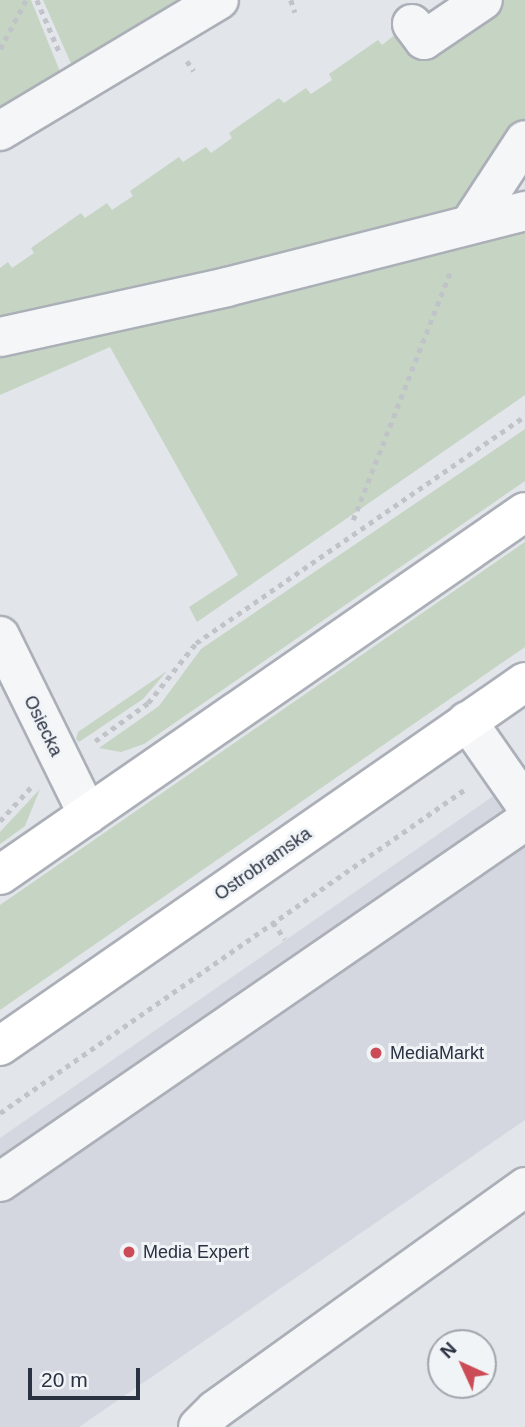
<!DOCTYPE html>
<html>
<head>
<meta charset="utf-8">
<style>
  body { margin:0 }
  #map { position:relative; width:525px; height:1427px; overflow:hidden; background:#e2e5ea; font-family:Helvetica,sans-serif }
  div>[style] { position:absolute }
  .built>* { inset:0; background:#d4d7df }
  .green>* { inset:0; background:#c6d4c3 }
  .path>* { height:4.5px; margin-top:-2.25px; transform-origin:0; background:repeating-linear-gradient(90deg,#c0c3c8 0 5px,transparent 0 10px) }
  .roads { filter:drop-shadow(2px 0 #abafb7) drop-shadow(-2px 0 #abafb7) drop-shadow(0 2px #abafb7) drop-shadow(0 -2px #abafb7) }
  .minor>* { height:38px; margin:-19px; padding:0 19px; transform-origin:19px; border-radius:19px; background:#f5f6f8 }
  .major>* { height:38px; margin:-19px; padding:0 19px; transform-origin:19px; border-radius:19px; background:#fff }
  .dots>* { width:19px; height:19px; translate:-50% -50%; box-sizing:border-box; border:4px solid #f1f4f7; border-radius:50% }
  span { translate:-50% -50%; white-space:nowrap; text-align:center; line-height:1.15; -webkit-text-stroke:6px #f1f4f7; paint-order:stroke }
  .street-label { font-size:18px; color:#2a3141 }
  .poi-label { font-size:18px; color:#2a3141 }
  .left { translate:0 -50%; text-align:left }
  .north { position:absolute; left:427px; top:1329px; width:70px; height:70px; box-sizing:border-box; background:#f1f4f7; border:2px solid #a1a6ae; border-radius:50%; rotate:315deg; font-size:19px; font-weight:700; line-height:28px; text-align:center; color:#2a3141 }
  .north::after { content:''; display:block; margin:auto; width:24px; height:32px; background:#cb4b56; clip-path:polygon(50% 0,100% 100%,50% 72%,0 100%) }
  .scale { position:absolute; left:28px; top:1368px; width:112px; height:32px; box-sizing:border-box; border:4px solid #2a3141; border-top:0; padding-left:9px; font-size:21px; line-height:24px; white-space:nowrap; color:#2a3141; -webkit-text-stroke:5px #f1f4f7; paint-order:stroke }
</style>
</head>
<body>
<div id="map">
  <div class="built">
    <div style="clip-path:polygon(525px 774px,525px 1120px,79px 1427px,0 1427px,0 1138px)"></div>
  </div>
  <div class="green">
    <div style="clip-path:polygon(0 0,31px 0,61px 74px,0 109px)"></div>
    <div style="clip-path:polygon(43px 0,192px 0,73px 68px)"></div>
    <div style="clip-path:polygon(501px 0,525px 0,525px 121px,468px 210px,0 324px,0 268px,8px 262px,12px 268px,34px 253px,31px 248px,81px 213px,85px 218px,107px 203px,112px 210px,133px 196px,130px 191px,179px 157px,183px 162px,206px 147px,211px 153px,232px 138px,229px 133px,279px 98px,284px 103px,306px 88px,311px 94px,332px 80px,329px 74px,378px 40px,382px 45px,396px 34px,415px 57px)"></div>
    <div style="clip-path:polygon(525px 223px,525px 395px,197px 622px,189px 607px,238px 575px,110px 347px,0 395px,0 350px)"></div>
    <div style="clip-path:polygon(525px 429px,525px 481px,144px 744px,121px 752px,99px 748px,159px 706px,201px 649px)"></div>
    <div style="clip-path:polygon(525px 542px,525px 647px,0 1010px,0 905px)"></div>
    <div style="clip-path:polygon(167px 671px,143px 699px,79px 742px,76px 739px,78px 732px)"></div>
    <div style="clip-path:polygon(40px 789px,25px 826px,0 844px,0 832px)"></div>
  </div>
  <div class="path">
    <div style="left:37px;top:0;width:56px;rotate:66.7deg"></div>
    <div style="left:291px;top:0;width:13px;rotate:72deg"></div>
    <div style="left:0;top:49px;width:55px;rotate:-62deg"></div>
    <div style="left:187px;top:61px;width:12px;rotate:55deg"></div>
    <div style="left:353px;top:520px;width:269px;rotate:-68.6deg"></div>
    <div style="left:95px;top:741px;width:65px;rotate:-35.6deg"></div>
    <div style="left:148px;top:703px;width:77px;rotate:-51.3deg"></div>
    <div style="left:196px;top:643px;width:400px;rotate:-34.6deg"></div>
    <div style="left:0;top:821px;width:46px;rotate:-47.6deg"></div>
    <div style="left:273px;top:922px;width:21px;rotate:55deg"></div>
    <div style="left:0;top:1113px;width:569px;rotate:-34.84deg"></div>
  </div>
  <div class="roads">
    <div class="minor">
      <div style="left:412px;top:24px;width:20px;rotate:53deg"></div>
      <div style="left:424px;top:40px;width:71px;rotate:-34.1deg"></div>
      <div style="left:0;top:131px;width:255px;rotate:-30.9deg"></div>
      <div style="left:470px;top:224px;width:100px;rotate:-56.8deg"></div>
      <div style="left:0;top:337px;width:232px;rotate:-12.4deg"></div>
      <div style="left:227px;top:287px;width:308px;rotate:-14.3deg"></div>
      <div style="left:0;top:636px;width:199px;rotate:63.8deg"></div>
      <div style="left:467px;top:721px;width:101px;rotate:55.1deg"></div>
      <div style="left:0;top:1182px;width:637px;rotate:-34.51deg"></div>
      <div style="left:198px;top:1427px;width:24px;rotate:-45deg"></div>
      <div style="left:215px;top:1410px;width:382px;rotate:-35.7deg"></div>
    </div>
    <div class="major">
      <div style="left:0;top:875px;width:638px;rotate:-34.66deg"></div>
      <div style="left:0;top:1046px;width:639px;rotate:-34.73deg"></div>
    </div>
  </div>
  <div class="dots">
    <div style="left:376px;top:1053px;background:#cb4b56"></div>
    <div style="left:129px;top:1252px;background:#cb4b56"></div>
  </div>
  <div class="street-label">
    <span style="left:43px;top:726px;rotate:64deg">Osiecka</span>
    <span style="left:263px;top:864px;rotate:-35deg">Ostrobramska</span>
  </div>
  <div class="poi-label">
    <span class="left" style="left:390px;top:1053px">MediaMarkt</span>
    <span class="left" style="left:143px;top:1252px">Media Expert</span>
  </div>
  <div class="north">N</div>
  <div class="scale">20 m</div>
</div>
</body>
</html>
